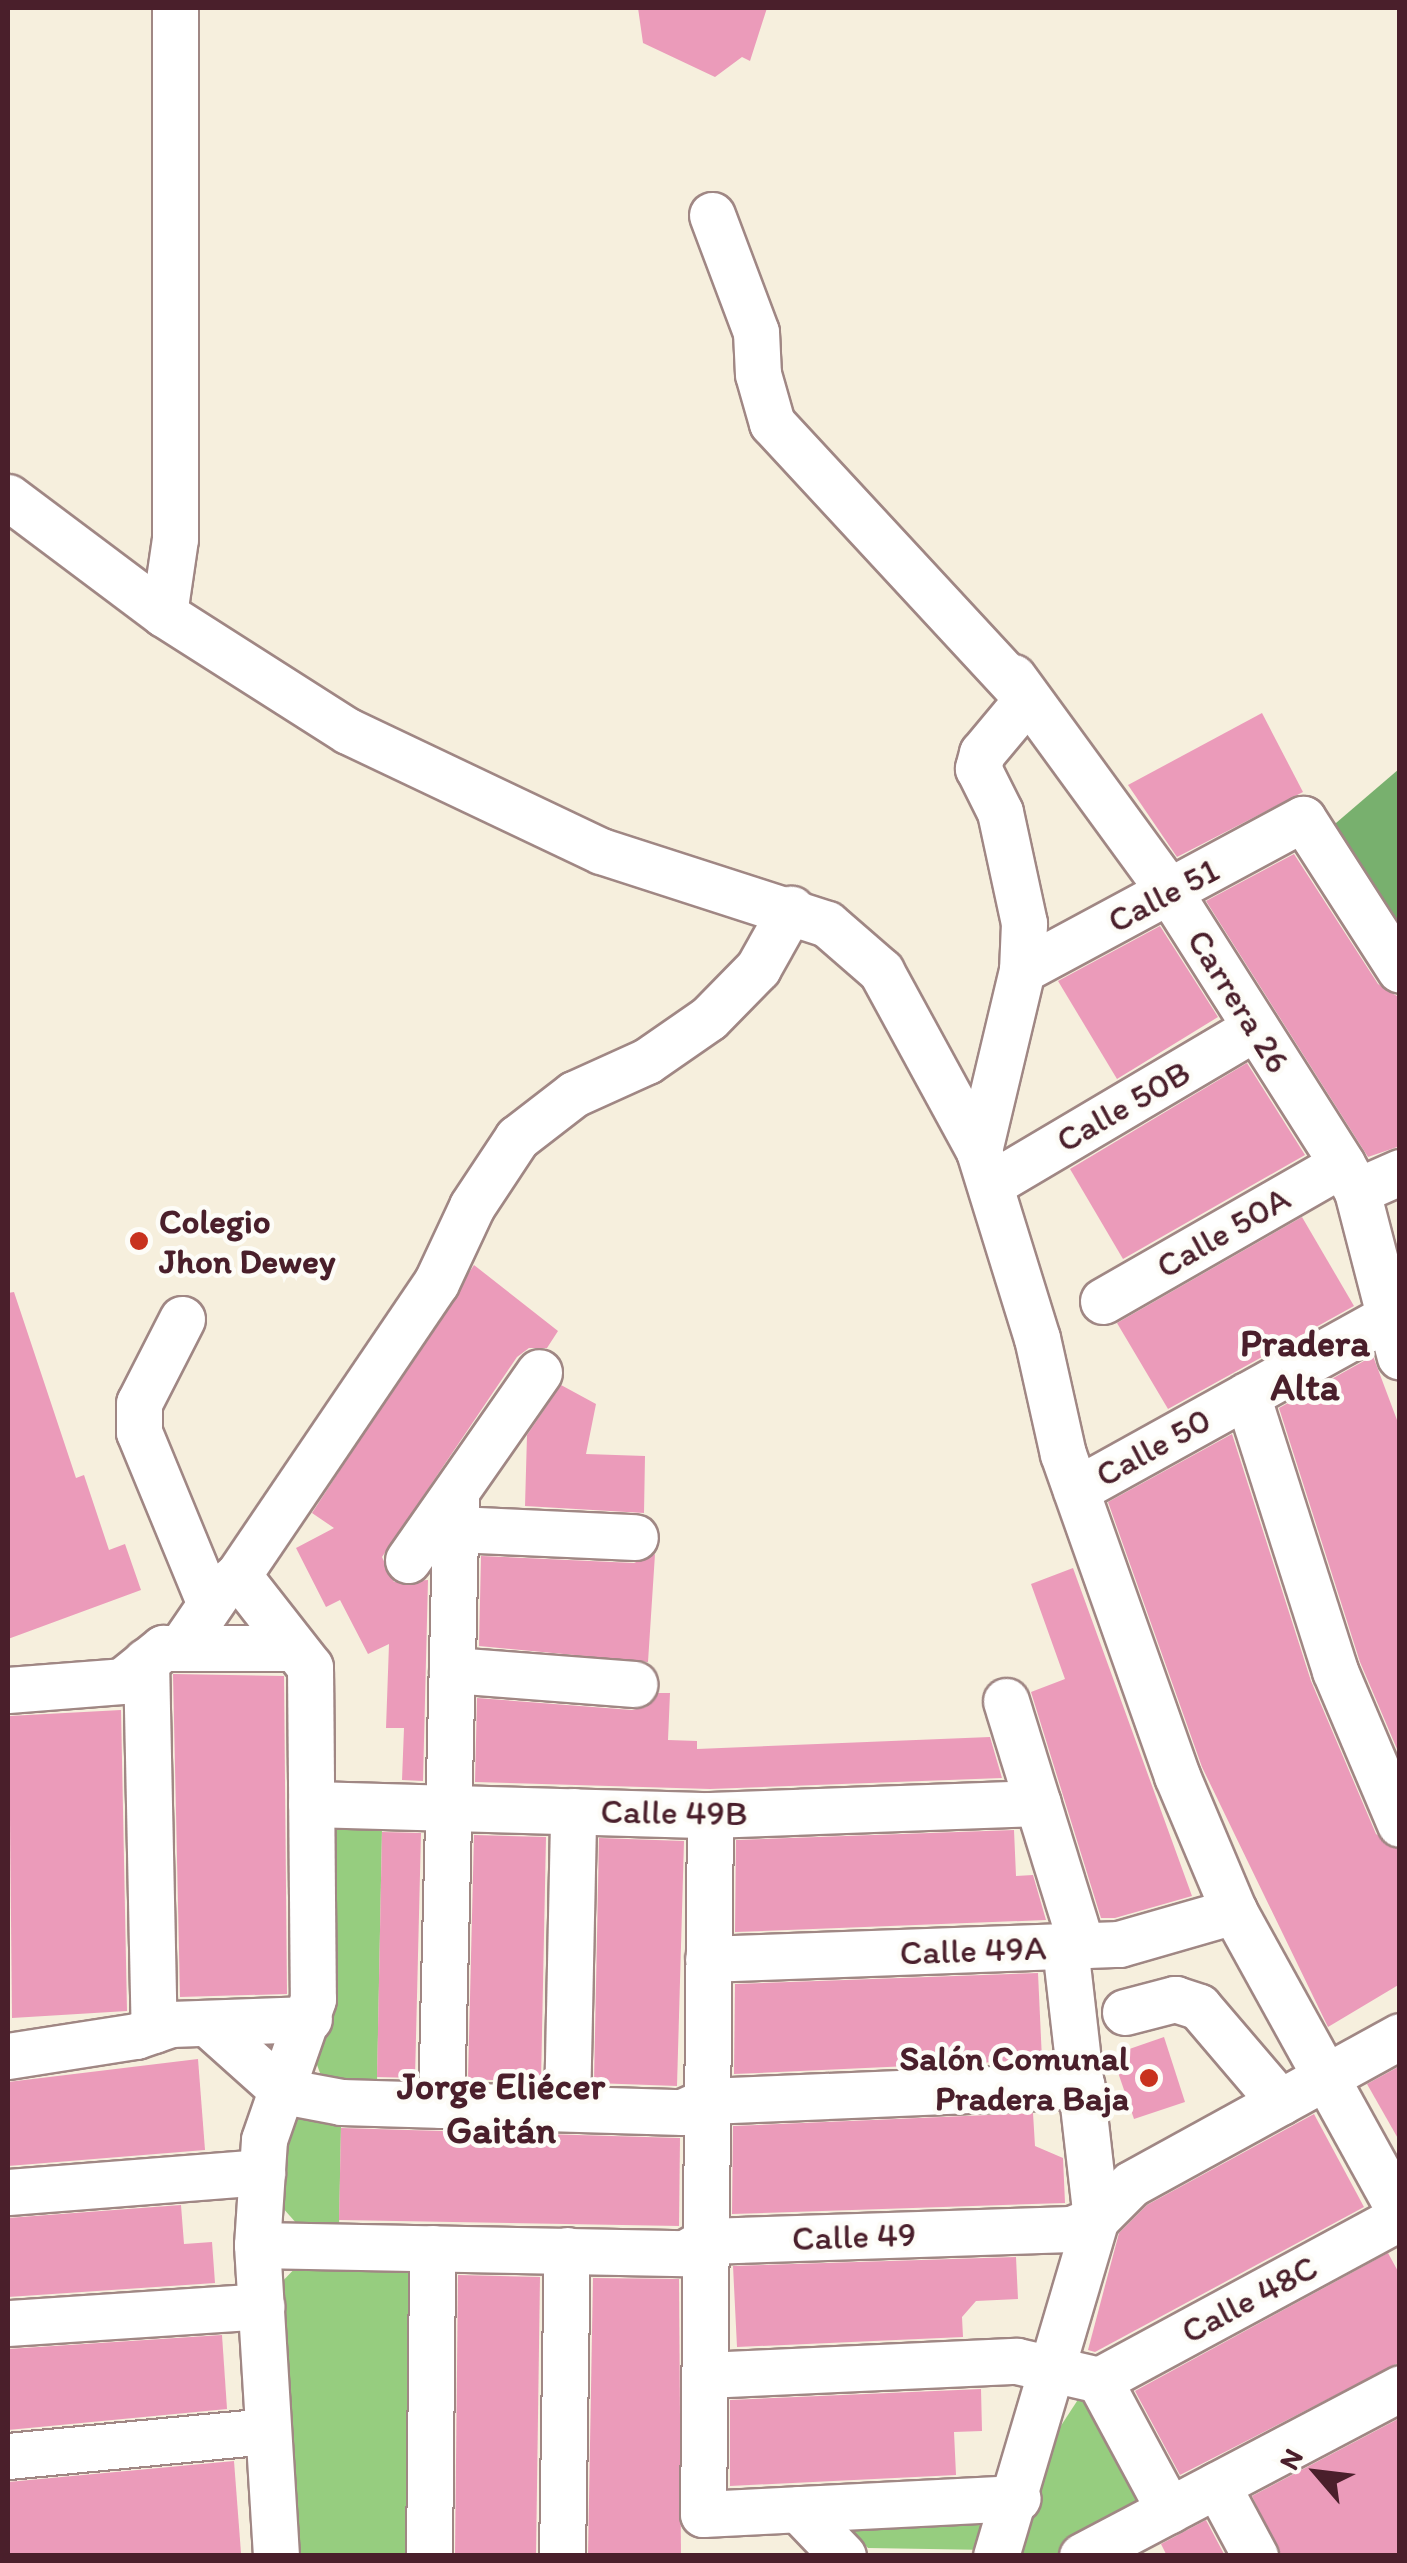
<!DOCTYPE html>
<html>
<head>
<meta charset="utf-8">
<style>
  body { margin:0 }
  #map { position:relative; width:1407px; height:2563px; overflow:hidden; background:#f6efdd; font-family:Itim,sans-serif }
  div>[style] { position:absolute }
  .green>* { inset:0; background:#96cd7f }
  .forest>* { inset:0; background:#78b06e }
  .building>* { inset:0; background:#eb9bba }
  .roads { filter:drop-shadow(2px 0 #a08784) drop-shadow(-2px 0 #a08784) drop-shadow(0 2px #a08784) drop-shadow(0 -2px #a08784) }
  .minor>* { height:45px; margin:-22.5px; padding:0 22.5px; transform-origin:22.5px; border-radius:22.5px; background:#fff }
  .dots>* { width:28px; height:28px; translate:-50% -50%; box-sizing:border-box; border:5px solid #fdfcf7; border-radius:50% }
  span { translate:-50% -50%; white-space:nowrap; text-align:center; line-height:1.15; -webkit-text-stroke:9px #fdfcf7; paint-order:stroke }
  .street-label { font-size:35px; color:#4a1f2b }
  .poi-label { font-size:35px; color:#4a1f2b; font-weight:700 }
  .left { translate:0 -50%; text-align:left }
  .right { translate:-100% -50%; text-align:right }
  .neighbourhood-label { font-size:38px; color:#4a1f2b; font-weight:700 }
  .frame { position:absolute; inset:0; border:10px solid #4a1f2b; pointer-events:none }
  .north { position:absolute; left:1267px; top:2423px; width:100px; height:100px; -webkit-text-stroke:8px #fdfcf7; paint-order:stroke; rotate:298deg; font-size:28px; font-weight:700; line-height:40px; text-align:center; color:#4a1f2b }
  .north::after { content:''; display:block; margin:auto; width:35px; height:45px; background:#4a1f2b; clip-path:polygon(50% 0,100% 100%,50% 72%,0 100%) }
</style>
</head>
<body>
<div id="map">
  <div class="green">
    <div style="clip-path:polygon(377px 1819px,382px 1829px,377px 2085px,356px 2088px,320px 2073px,313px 2054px,328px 1833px,338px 1821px)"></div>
    <div style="clip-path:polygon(328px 2116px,341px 2126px,339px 2228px,305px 2233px,282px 2207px,280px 2179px,293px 2119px)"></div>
    <div style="clip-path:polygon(304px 2259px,418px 2264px,415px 2555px,292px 2555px,276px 2288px)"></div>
    <div style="clip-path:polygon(1081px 2395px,1096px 2402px,1146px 2500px,1142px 2509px,1054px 2555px,1014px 2556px,1051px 2441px)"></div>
    <div style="clip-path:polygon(997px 2512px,990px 2550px,868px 2548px,841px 2521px)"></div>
  </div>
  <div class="forest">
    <div style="clip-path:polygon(1399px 769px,1399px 932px,1329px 829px)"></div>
  </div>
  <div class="building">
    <div style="clip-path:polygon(638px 8px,767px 8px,750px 61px,742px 57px,715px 77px,643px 43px)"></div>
    <div style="clip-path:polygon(1262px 713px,1303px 792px,1177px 857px,1128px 785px)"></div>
    <div style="clip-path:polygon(1294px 854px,1378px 984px,1400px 998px,1400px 1146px,1368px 1157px,1206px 901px)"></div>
    <div style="clip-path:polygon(1160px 926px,1218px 1017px,1117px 1079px,1058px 981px)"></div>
    <div style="clip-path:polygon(1247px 1063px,1305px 1155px,1123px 1259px,1070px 1169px)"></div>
    <div style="clip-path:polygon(1302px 1217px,1354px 1306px,1168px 1409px,1117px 1323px)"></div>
    <div style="clip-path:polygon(474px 1265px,558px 1331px,547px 1348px,529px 1348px,517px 1357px,382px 1557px,394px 1582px,428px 1580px,423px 1781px,402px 1780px,404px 1728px,386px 1728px,389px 1644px,368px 1654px,340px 1600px,326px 1607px,296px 1548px,334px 1528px,312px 1513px)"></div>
    <div style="clip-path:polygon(14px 1292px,76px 1478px,84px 1475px,109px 1550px,125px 1544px,141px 1590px,8px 1639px,8px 1293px)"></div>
    <div style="clip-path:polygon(1373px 1356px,1400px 1428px,1400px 1756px,1360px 1662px,1279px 1408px)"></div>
    <div style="clip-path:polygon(561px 1385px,596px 1404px,586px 1454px,645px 1456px,644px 1513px,525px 1506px,527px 1435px)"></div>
    <div style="clip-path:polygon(1232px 1434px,1311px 1681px,1376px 1834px,1400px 1850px,1400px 1984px,1328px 2027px,1202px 1767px,1108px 1502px)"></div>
    <div style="clip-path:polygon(655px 1554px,648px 1662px,479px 1646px,481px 1556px,634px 1563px)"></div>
    <div style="clip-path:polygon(1073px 1568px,1192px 1896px,1115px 1918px,1101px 1918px,1031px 1692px,1065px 1679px,1031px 1584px)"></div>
    <div style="clip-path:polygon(173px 1674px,284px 1676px,287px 1994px,180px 1997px)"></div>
    <div style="clip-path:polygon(658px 1693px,670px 1693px,668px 1740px,697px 1741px,697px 1749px,990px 1737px,1002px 1778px,710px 1789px,475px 1782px,477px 1698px,632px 1710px,646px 1707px)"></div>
    <div style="clip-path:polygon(121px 1710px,127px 2011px,12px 2018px,9px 1716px)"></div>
    <div style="clip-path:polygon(1014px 1830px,1016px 1876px,1033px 1875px,1046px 1920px,735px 1932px,736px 1840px)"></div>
    <div style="clip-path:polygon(382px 1832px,421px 1833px,415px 2078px,377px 2077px)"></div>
    <div style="clip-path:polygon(474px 1835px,546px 1837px,541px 2082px,468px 2079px)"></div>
    <div style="clip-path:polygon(599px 1838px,684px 1841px,677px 2086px,594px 2083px)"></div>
    <div style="clip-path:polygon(1038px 1973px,1042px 2060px,734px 2074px,735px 1984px)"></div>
    <div style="clip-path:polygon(1164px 2037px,1185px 2102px,1134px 2119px,1112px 2055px)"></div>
    <div style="clip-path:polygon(198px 2059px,205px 2150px,8px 2166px,8px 2082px)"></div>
    <div style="clip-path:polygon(1400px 2066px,1400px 2142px,1367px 2084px)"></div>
    <div style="clip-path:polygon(1033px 2113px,1035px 2146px,1063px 2158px,1065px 2203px,732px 2214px,733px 2126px)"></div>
    <div style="clip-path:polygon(1314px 2114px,1364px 2207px,1095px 2352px,1088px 2350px,1119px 2233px,1147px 2205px)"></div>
    <div style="clip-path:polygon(341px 2128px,680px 2138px,679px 2226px,339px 2220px)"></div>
    <div style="clip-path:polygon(181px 2205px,184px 2244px,212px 2242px,215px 2283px,8px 2297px,8px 2218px)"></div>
    <div style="clip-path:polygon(1388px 2253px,1400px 2275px,1400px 2362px,1180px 2475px,1135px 2391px)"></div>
    <div style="clip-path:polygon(1016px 2257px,1018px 2299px,976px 2301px,962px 2317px,963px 2337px,737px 2347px,733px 2266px)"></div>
    <div style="clip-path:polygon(458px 2275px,540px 2277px,536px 2556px,455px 2556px)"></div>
    <div style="clip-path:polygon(593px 2278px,679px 2279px,681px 2556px,588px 2556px)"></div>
    <div style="clip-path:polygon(222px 2335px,227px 2409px,8px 2430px,8px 2349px)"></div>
    <div style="clip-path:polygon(981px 2389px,982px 2431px,954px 2432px,956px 2475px,730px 2486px,730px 2400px)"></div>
    <div style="clip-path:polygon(1400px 2418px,1400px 2556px,1281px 2556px,1252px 2496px)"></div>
    <div style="clip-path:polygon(234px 2461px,241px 2553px,8px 2556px,8px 2482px)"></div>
    <div style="clip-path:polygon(1206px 2520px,1225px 2556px,1167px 2556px,1161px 2544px)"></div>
  </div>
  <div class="roads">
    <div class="minor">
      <div style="left:712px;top:215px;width:125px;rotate:69.4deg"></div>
      <div style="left:756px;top:332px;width:42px;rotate:87.3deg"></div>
      <div style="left:758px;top:374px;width:51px;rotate:74.1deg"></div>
      <div style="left:772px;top:423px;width:368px;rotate:47.2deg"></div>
      <div style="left:1022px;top:693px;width:11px;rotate:85deg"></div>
      <div style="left:1023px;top:704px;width:64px;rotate:129.9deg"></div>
      <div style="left:982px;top:753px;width:16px;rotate:105deg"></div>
      <div style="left:978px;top:768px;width:49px;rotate:63.4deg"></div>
      <div style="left:1000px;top:812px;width:114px;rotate:77.8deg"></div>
      <div style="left:1024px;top:923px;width:47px;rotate:92.4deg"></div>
      <div style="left:1022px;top:970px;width:186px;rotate:103.4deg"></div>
      <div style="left:8px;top:497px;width:195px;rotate:36.9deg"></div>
      <div style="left:164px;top:614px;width:218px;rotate:32.5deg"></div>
      <div style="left:348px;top:731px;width:280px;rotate:25.4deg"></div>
      <div style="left:601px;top:851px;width:237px;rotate:17.9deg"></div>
      <div style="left:827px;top:924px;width:72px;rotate:41deg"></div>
      <div style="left:881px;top:971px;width:205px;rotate:61.4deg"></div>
      <div style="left:979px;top:1151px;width:196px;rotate:72.8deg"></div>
      <div style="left:1037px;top:1338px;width:119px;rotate:77.4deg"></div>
      <div style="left:1063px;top:1454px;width:342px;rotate:70.5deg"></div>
      <div style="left:1177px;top:1776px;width:147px;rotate:67.1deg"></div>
      <div style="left:1234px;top:1911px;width:344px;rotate:61.1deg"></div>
      <div style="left:164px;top:614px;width:76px;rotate:-81.7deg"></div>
      <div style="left:175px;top:539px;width:531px;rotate:-90deg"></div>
      <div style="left:1013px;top:677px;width:265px;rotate:53.9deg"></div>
      <div style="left:1169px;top:891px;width:323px;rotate:57.6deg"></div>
      <div style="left:1342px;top:1164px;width:31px;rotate:61deg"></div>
      <div style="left:1357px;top:1191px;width:171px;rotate:75.5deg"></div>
      <div style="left:1022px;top:970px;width:319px;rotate:-28.3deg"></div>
      <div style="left:1303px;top:819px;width:179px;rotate:57.3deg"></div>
      <div style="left:991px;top:1184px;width:307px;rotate:-30.6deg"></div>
      <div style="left:1357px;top:1191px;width:47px;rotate:-23.8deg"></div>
      <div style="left:1103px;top:1301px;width:275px;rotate:-29.8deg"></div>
      <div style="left:182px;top:1319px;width:94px;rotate:117.1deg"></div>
      <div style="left:139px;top:1403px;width:29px;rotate:90deg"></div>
      <div style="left:139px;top:1432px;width:186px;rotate:67.6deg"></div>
      <div style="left:1247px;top:1395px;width:290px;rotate:72.3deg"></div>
      <div style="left:1335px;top:1671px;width:166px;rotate:67deg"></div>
      <div style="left:1076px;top:1490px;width:357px;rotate:-29deg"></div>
      <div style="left:456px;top:1529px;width:179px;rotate:2.6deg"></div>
      <div style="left:408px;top:1560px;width:229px;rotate:-55.1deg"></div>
      <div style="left:238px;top:1575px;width:117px;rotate:52deg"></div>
      <div style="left:310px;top:1667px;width:332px;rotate:89.5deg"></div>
      <div style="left:313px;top:1999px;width:149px;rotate:109.2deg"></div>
      <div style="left:264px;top:2140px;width:105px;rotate:93.8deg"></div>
      <div style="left:257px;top:2245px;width:312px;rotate:86.5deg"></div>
      <div style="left:181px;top:1647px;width:69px;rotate:-55.6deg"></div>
      <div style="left:220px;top:1590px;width:23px;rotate:-40deg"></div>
      <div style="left:238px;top:1575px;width:353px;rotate:-55.9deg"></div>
      <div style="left:436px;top:1283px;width:85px;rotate:-64.9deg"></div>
      <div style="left:472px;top:1206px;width:82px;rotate:-56.5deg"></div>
      <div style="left:517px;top:1138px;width:72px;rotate:-37.7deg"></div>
      <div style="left:574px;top:1094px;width:80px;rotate:-24.3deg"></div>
      <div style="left:647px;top:1061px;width:75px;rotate:-34.7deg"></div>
      <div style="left:709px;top:1018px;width:70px;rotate:-45.6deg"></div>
      <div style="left:758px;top:968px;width:68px;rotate:-60.8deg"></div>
      <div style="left:146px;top:1661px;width:369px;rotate:88.8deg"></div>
      <div style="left:452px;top:1670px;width:183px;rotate:4.4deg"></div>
      <div style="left:8px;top:1690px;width:114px;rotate:-4.5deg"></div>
      <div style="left:122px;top:1681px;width:53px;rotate:-38.8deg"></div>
      <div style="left:163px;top:1648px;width:129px"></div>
      <div style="left:1006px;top:1701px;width:257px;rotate:72.8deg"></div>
      <div style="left:311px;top:1804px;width:399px;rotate:1.6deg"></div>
      <div style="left:710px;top:1815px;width:328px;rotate:-2.1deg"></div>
      <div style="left:710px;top:1815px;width:699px;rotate:90.57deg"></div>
      <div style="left:703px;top:2514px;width:315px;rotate:-2.9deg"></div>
      <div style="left:708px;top:1959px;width:411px;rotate:-2.1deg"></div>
      <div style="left:1119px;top:1944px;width:120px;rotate:-16deg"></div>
      <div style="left:1125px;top:2012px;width:52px;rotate:-14.6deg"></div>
      <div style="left:1175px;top:1999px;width:25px;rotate:18deg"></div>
      <div style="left:1199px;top:2007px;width:125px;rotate:49.5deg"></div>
      <div style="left:207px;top:2023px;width:102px;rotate:41.8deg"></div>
      <div style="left:283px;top:2091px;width:59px;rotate:10.7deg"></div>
      <div style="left:341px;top:2102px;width:341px;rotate:1.7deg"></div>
      <div style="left:682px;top:2112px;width:27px;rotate:-24deg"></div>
      <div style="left:707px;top:2101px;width:375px;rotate:-2.4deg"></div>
      <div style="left:8px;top:2056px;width:130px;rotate:-8.9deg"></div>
      <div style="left:136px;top:2036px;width:37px;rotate:-19deg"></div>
      <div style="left:171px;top:2024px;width:138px;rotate:-2.1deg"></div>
      <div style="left:441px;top:2105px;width:611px;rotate:-88.59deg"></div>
      <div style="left:567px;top:2108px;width:297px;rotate:-88.8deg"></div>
      <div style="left:8px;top:2192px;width:255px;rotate:-4.5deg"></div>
      <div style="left:257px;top:2245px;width:428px;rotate:1.1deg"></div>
      <div style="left:685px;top:2253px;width:24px;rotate:-30deg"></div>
      <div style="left:706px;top:2241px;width:365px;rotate:-1.9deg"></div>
      <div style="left:1071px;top:2229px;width:27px;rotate:-22deg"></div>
      <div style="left:1096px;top:2219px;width:49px;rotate:-45deg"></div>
      <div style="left:1131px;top:2184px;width:307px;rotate:-28.8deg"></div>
      <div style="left:8px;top:2323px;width:254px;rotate:-3.8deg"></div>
      <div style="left:705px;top:2375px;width:312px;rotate:-2.6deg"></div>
      <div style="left:1017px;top:2361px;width:84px;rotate:13deg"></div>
      <div style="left:1099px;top:2380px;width:148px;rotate:61.7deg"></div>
      <div style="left:1099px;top:2380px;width:342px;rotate:-28.4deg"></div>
      <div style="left:8px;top:2456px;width:261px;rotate:-5.5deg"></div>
      <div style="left:1217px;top:2485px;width:81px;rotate:61.8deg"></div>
      <div style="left:798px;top:2509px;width:65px;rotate:46.2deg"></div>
      <div style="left:429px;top:2556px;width:308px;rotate:-89.4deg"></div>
      <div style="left:562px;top:2556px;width:306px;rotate:-89.1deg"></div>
      <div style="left:996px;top:2556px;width:352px;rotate:-73.5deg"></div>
      <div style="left:1096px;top:2219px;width:274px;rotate:-96.5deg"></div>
      <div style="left:1082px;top:2556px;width:360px;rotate:-27.8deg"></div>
    </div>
  </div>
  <div class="dots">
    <div style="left:139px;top:1241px;background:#c8321e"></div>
    <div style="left:1149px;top:2078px;background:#c8321e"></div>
  </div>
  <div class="street-label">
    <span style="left:1163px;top:895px;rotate:-28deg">Calle 51</span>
    <span style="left:1239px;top:1001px;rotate:58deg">Carrera 26</span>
    <span style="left:1123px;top:1106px;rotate:-30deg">Calle 50B</span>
    <span style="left:1223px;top:1232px;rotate:-30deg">Calle 50A</span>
    <span style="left:1153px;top:1447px;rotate:-29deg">Calle 50</span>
    <span style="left:674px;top:1812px;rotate:1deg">Calle 49B</span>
    <span style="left:973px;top:1950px;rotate:-2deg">Calle 49A</span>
    <span style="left:854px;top:2236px;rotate:-2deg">Calle 49</span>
    <span style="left:1249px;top:2299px;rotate:-28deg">Calle 48C</span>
  </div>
  <div class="poi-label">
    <span class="left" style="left:159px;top:1241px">Colegio<br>Jhon Dewey</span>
    <span class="right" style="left:1129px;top:2078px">Salón Comunal<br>Pradera Baja</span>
  </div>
  <div class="neighbourhood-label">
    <span style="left:1305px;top:1366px">Pradera<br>Alta</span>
    <span style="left:501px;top:2109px">Jorge Eliécer<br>Gaitán</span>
  </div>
  <div class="frame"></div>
  <div class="north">N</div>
</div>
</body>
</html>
